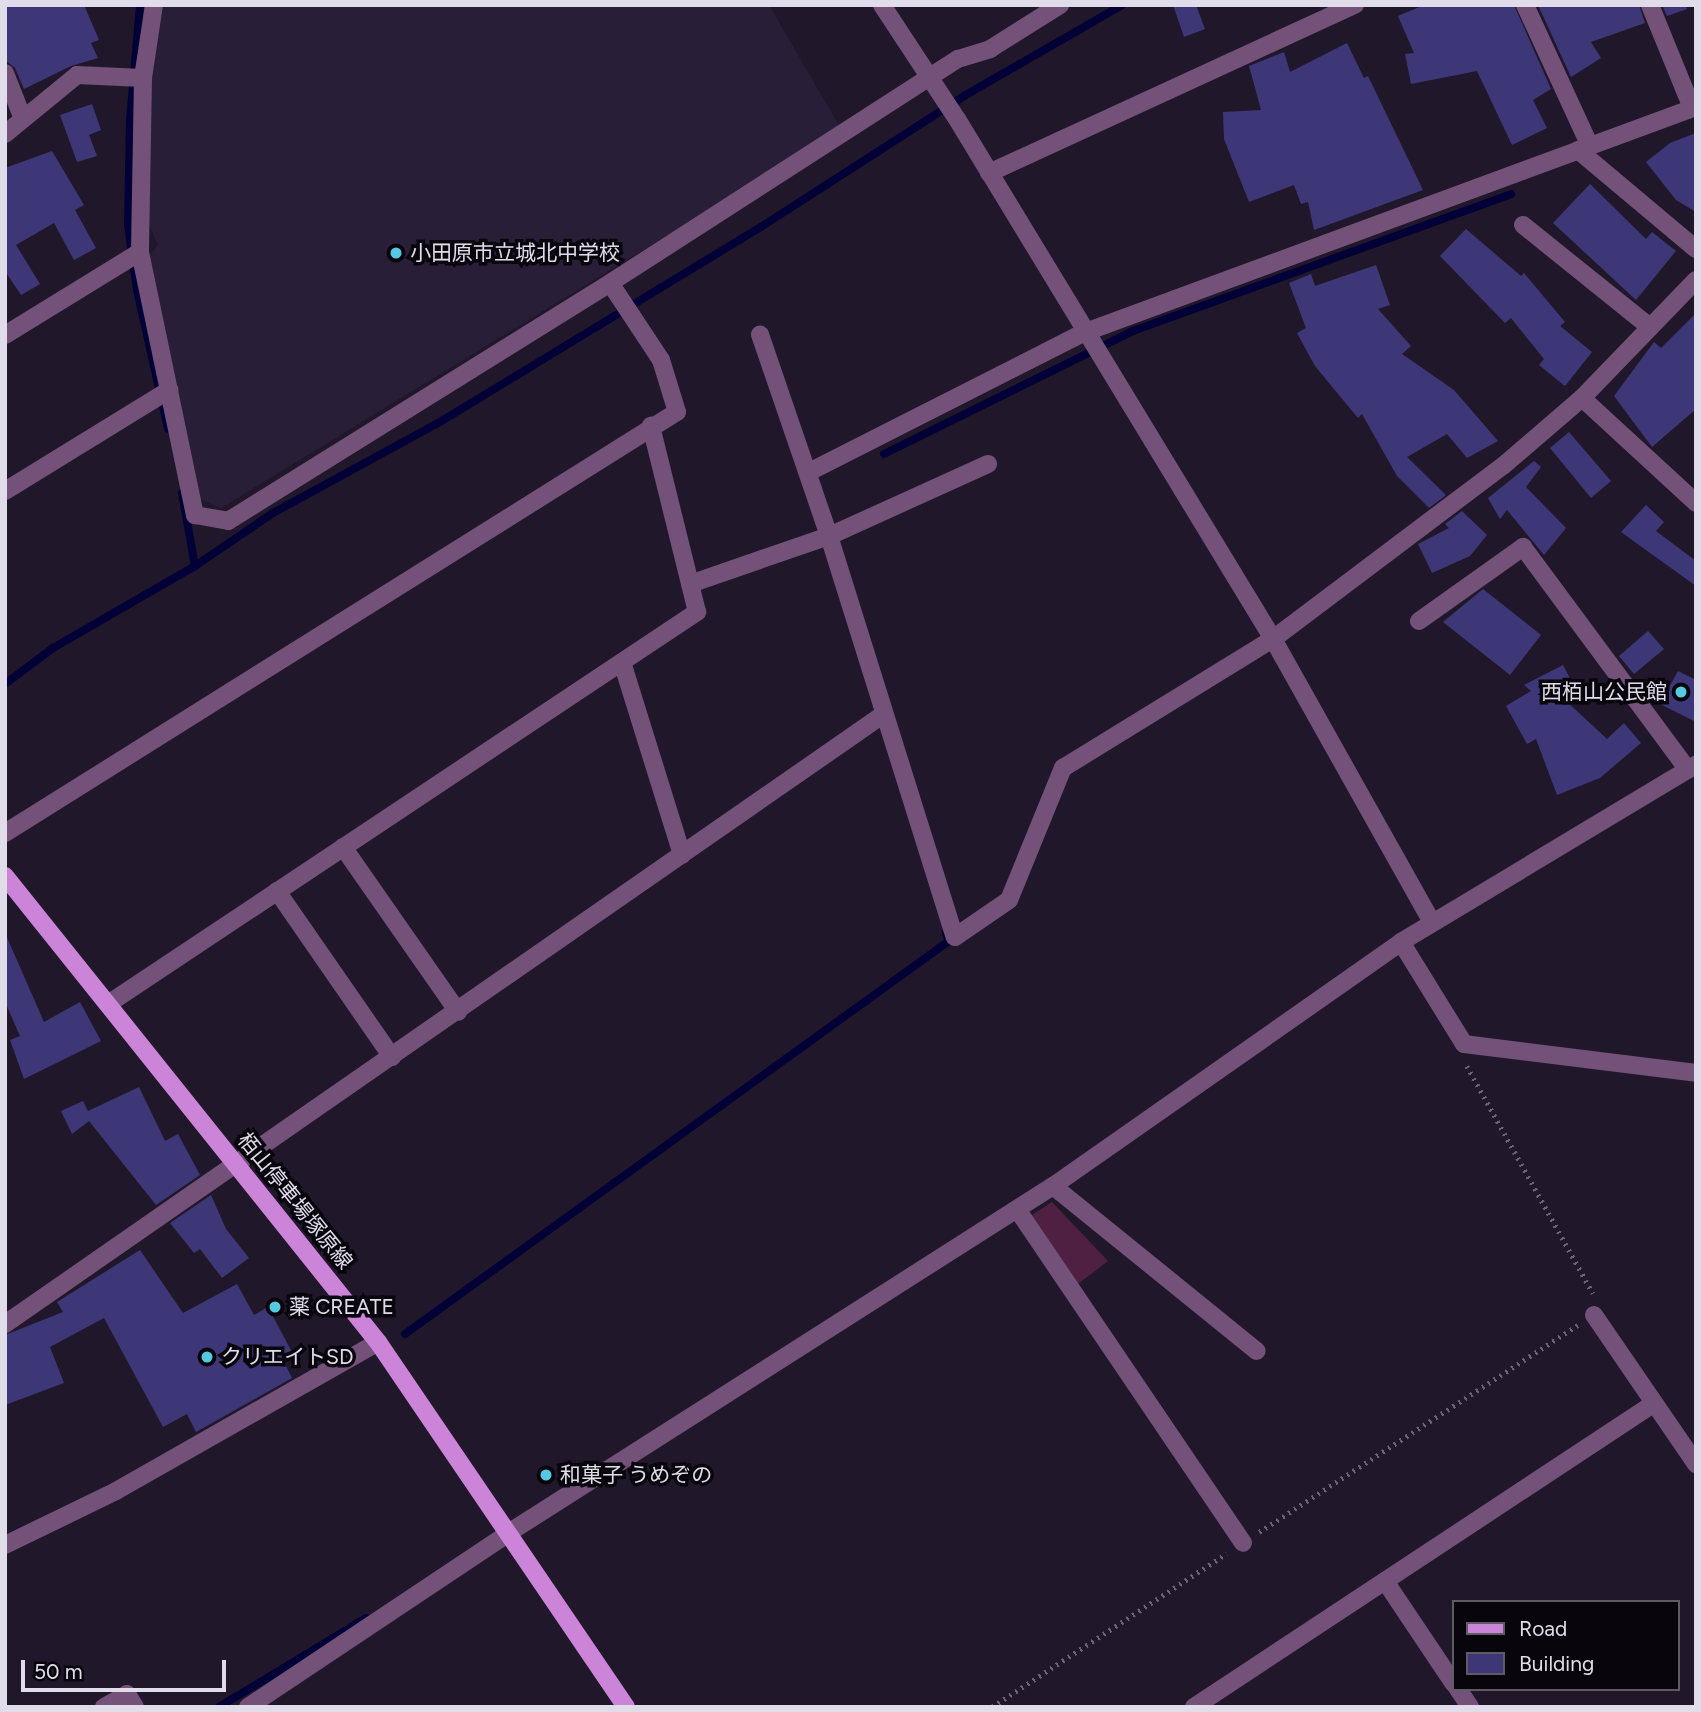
<!DOCTYPE html>
<html>
<head>
<meta charset="utf-8">
<style>
  body { margin:0 }
  #map { position:relative; width:1701px; height:1712px; overflow:hidden; background:#20182a; font-family:Figtree,"Noto Sans JP",sans-serif }
  div>[style] { position:absolute }
  .built>* { inset:0; background:#291e37 }
  .green>* { inset:0; background:#502043 }
  .stream>* { height:8px; margin:-4px; padding:0 4px; transform-origin:4px; border-radius:4px; background:#020036 }
  .building>* { inset:0; background:#3e3777 }
  .path>* { height:4.5px; margin-top:-2.25px; transform-origin:0; background:repeating-linear-gradient(90deg,#6b6474 0 2px,transparent 0 7px) }
  .minor>* { height:18px; margin:-9px; padding:0 9px; transform-origin:9px; border-radius:9px; background:#735179 }
  .major>* { height:18px; margin:-9px; padding:0 9px; transform-origin:9px; border-radius:9px; background:#cc84d9 }
  .dots>* { width:19px; height:19px; translate:-50% -50%; box-sizing:border-box; border:4px solid #08050d; border-radius:50% }
  span { translate:-50% -50%; white-space:nowrap; text-align:center; line-height:1.15; -webkit-text-stroke:7px #08050d; paint-order:stroke }
  .poi-label { font-size:21px; color:#e1dce9 }
  .left { translate:0 -50%; text-align:left }
  .right { translate:-100% -50%; text-align:right }
  .street-label { font-size:21px; color:#e1dce9 }
  .frame { position:absolute; inset:0; border:7px solid #e1dce9; pointer-events:none }
  .legend { position:absolute; left:1452px; top:1600px; width:228px; height:91px; box-sizing:border-box; background:#08050d; border:2px solid #5f5b65; margin:0; padding:9px 12px; list-style:none; font-size:21px; color:#e1dce9 }
  .legend li { display:flex; align-items:center; gap:14px; height:35px }
  .legend b { width:35px; border:2px solid #5f5b65 }
  .scale { position:absolute; left:21px; top:1660px; width:205px; height:32px; box-sizing:border-box; border:4px solid #e1dce9; border-top:0; padding-left:9px; font-size:21px; line-height:24px; white-space:nowrap; color:#e1dce9; -webkit-text-stroke:5px #08050d; paint-order:stroke }
</style>
</head>
<body>
<div id="map">
  <div class="built">
    <div style="clip-path:polygon(164px 5px,769px 5px,841px 129px,221px 508px,199px 499px,146px 261px,158px 245px,146px 218px,150px 72px)"></div>
  </div>
  <div class="green">
    <div style="clip-path:polygon(1052px 1202px,1108px 1261px,1078px 1284px,1032px 1215px)"></div>
  </div>
  <div class="stream">
    <div style="left:140px;top:5px;width:115px;rotate:95deg"></div>
    <div style="left:130px;top:120px;width:105px;rotate:91.1deg"></div>
    <div style="left:128px;top:225px;width:66px;rotate:82.1deg"></div>
    <div style="left:137px;top:290px;width:142px;rotate:77.4deg"></div>
    <div style="left:884px;top:454px;width:278px;rotate:-26.3deg"></div>
    <div style="left:1133px;top:331px;width:402px;rotate:-19.9deg"></div>
    <div style="left:182px;top:493px;width:74px;rotate:79.9deg"></div>
    <div style="left:5px;top:684px;width:60px;rotate:-36.9deg"></div>
    <div style="left:53px;top:648px;width:164px;rotate:-30deg"></div>
    <div style="left:195px;top:566px;width:94px;rotate:-34.2deg"></div>
    <div style="left:273px;top:513px;width:190px;rotate:-28.6deg"></div>
    <div style="left:440px;top:422px;width:376px;rotate:-31.3deg"></div>
    <div style="left:761px;top:227px;width:242px;rotate:-32.8deg"></div>
    <div style="left:964px;top:96px;width:182px;rotate:-29.9deg"></div>
    <div style="left:405px;top:1334px;width:671px;rotate:-35.85deg"></div>
    <div style="left:949px;top:941px;width:9px;rotate:-111deg"></div>
    <div style="left:219px;top:1707px;width:172px;rotate:-31.2deg"></div>
  </div>
  <div class="building">
    <div style="clip-path:polygon(5px 5px,84px 5px,99px 40px,91px 43px,98px 58px,71px 66px,24px 89px,15px 68px,5px 60px)"></div>
    <div style="clip-path:polygon(1173px 5px,1196px 5px,1205px 29px,1184px 37px)"></div>
    <div style="clip-path:polygon(1424px 5px,1514px 5px,1551px 89px,1533px 100px,1547px 128px,1512px 145px,1477px 71px,1411px 84px,1405px 54px,1414px 53px,1398px 16px)"></div>
    <div style="clip-path:polygon(1538px 5px,1639px 5px,1645px 23px,1591px 42px,1601px 58px,1571px 77px)"></div>
    <div style="clip-path:polygon(1662px 5px,1686px 5px,1687px 9px,1667px 16px)"></div>
    <div style="clip-path:polygon(1347px 43px,1364px 78px,1368px 76px,1423px 190px,1314px 230px,1308px 202px,1301px 204px,1294px 185px,1249px 202px,1224px 139px,1223px 112px,1261px 110px,1249px 66px,1284px 52px,1290px 72px)"></div>
    <div style="clip-path:polygon(92px 104px,101px 130px,89px 135px,97px 156px,77px 162px,60px 115px)"></div>
    <div style="clip-path:polygon(1696px 133px,1696px 212px,1676px 200px,1646px 162px,1670px 143px)"></div>
    <div style="clip-path:polygon(52px 151px,84px 205px,75px 210px,96px 248px,74px 260px,54px 223px,16px 245px,40px 284px,21px 295px,5px 271px,5px 168px)"></div>
    <div style="clip-path:polygon(1590px 184px,1646px 239px,1652px 232px,1676px 251px,1636px 300px,1553px 223px)"></div>
    <div style="clip-path:polygon(1466px 229px,1521px 276px,1524px 273px,1565px 322px,1560px 326px,1592px 352px,1565px 386px,1539px 365px,1544px 359px,1511px 318px,1505px 323px,1440px 256px)"></div>
    <div style="clip-path:polygon(1376px 265px,1390px 305px,1378px 309px,1411px 346px,1402px 354px,1454px 390px,1498px 441px,1467px 458px,1447px 434px,1407px 457px,1446px 495px,1429px 508px,1397px 476px,1362px 414px,1358px 418px,1315px 366px,1297px 333px,1306px 328px,1289px 283px,1311px 274px,1315px 286px)"></div>
    <div style="clip-path:polygon(1696px 313px,1696px 409px,1652px 447px,1614px 396px,1654px 342px,1661px 348px)"></div>
    <div style="clip-path:polygon(1569px 432px,1611px 481px,1591px 498px,1550px 448px)"></div>
    <div style="clip-path:polygon(1534px 461px,1541px 467px,1526px 487px,1566px 528px,1544px 555px,1507px 510px,1500px 519px,1488px 498px)"></div>
    <div style="clip-path:polygon(1646px 505px,1664px 522px,1656px 531px,1696px 561px,1696px 586px,1621px 532px)"></div>
    <div style="clip-path:polygon(1462px 511px,1487px 535px,1470px 556px,1432px 573px,1418px 544px,1449px 528px,1445px 524px)"></div>
    <div style="clip-path:polygon(1483px 589px,1541px 635px,1510px 675px,1443px 622px)"></div>
    <div style="clip-path:polygon(1648px 631px,1664px 649px,1634px 674px,1619px 656px)"></div>
    <div style="clip-path:polygon(1563px 665px,1577px 692px,1564px 699px,1607px 739px,1624px 723px,1641px 743px,1600px 778px,1557px 795px,1536px 739px,1527px 744px,1506px 706px,1531px 691px,1524px 685px)"></div>
    <div style="clip-path:polygon(1678px 671px,1696px 680px,1696px 722px,1660px 704px)"></div>
    <div style="clip-path:polygon(5px 933px,44px 1022px,80px 1002px,101px 1041px,24px 1079px,10px 1040px,20px 1036px,5px 1002px)"></div>
    <div style="clip-path:polygon(139px 1087px,165px 1141px,178px 1134px,200px 1175px,156px 1205px,89px 1121px,72px 1134px,61px 1111px,83px 1101px,88px 1111px)"></div>
    <div style="clip-path:polygon(211px 1195px,226px 1229px,249px 1258px,222px 1278px,200px 1249px,194px 1253px,170px 1223px)"></div>
    <div style="clip-path:polygon(140px 1250px,183px 1313px,237px 1284px,254px 1315px,268px 1307px,293px 1354px,283px 1360px,292px 1378px,196px 1432px,187px 1414px,163px 1427px,104px 1318px,50px 1347px,64px 1383px,5px 1405px,5px 1335px,63px 1312px,57px 1302px)"></div>
  </div>
  <div class="path">
    <div style="left:1467px;top:1066px;width:260px;rotate:61deg"></div>
    <div style="left:1259px;top:1532px;width:380px;rotate:-33deg"></div>
    <div style="left:992px;top:1707px;width:280px;rotate:-33.2deg"></div>
  </div>
  <div class="minor">
    <div style="left:154px;top:5px;width:74px;rotate:98.6deg"></div>
    <div style="left:143px;top:78px;width:174px;rotate:91deg"></div>
    <div style="left:140px;top:252px;width:269px;rotate:78.2deg"></div>
    <div style="left:195px;top:515px;width:34px;rotate:10deg"></div>
    <div style="left:228px;top:521px;width:450px;rotate:-31.9deg"></div>
    <div style="left:610px;top:283px;width:414px;rotate:-32.8deg"></div>
    <div style="left:958px;top:59px;width:34px;rotate:-17deg"></div>
    <div style="left:990px;top:49px;width:83px;rotate:-32.2deg"></div>
    <div style="left:882px;top:5px;width:136px;rotate:56.7deg"></div>
    <div style="left:957px;top:119px;width:608px;rotate:58.71deg"></div>
    <div style="left:1273px;top:639px;width:325px;rotate:60.7deg"></div>
    <div style="left:1525px;top:5px;width:155px;rotate:65.3deg"></div>
    <div style="left:1650px;top:5px;width:111px;rotate:67.8deg"></div>
    <div style="left:5px;top:73px;width:49px;rotate:68.6deg"></div>
    <div style="left:5px;top:134px;width:93px;rotate:-39.3deg"></div>
    <div style="left:77px;top:75px;width:66px;rotate:2.6deg"></div>
    <div style="left:1578px;top:150px;width:154px;rotate:40deg"></div>
    <div style="left:989px;top:173px;width:403px;rotate:-24.7deg"></div>
    <div style="left:1523px;top:225px;width:163px;rotate:38.8deg"></div>
    <div style="left:5px;top:335px;width:158px;rotate:-31.6deg"></div>
    <div style="left:1582px;top:398px;width:155px;rotate:42.6deg"></div>
    <div style="left:988px;top:464px;width:175px;rotate:155.6deg"></div>
    <div style="left:829px;top:536px;width:420px;rotate:72.6deg"></div>
    <div style="left:955px;top:937px;width:65px;rotate:-34.4deg"></div>
    <div style="left:1009px;top:900px;width:143px;rotate:-67.8deg"></div>
    <div style="left:1063px;top:768px;width:246px;rotate:-31.6deg"></div>
    <div style="left:1273px;top:639px;width:289px;rotate:-37deg"></div>
    <div style="left:1504px;top:465px;width:103px;rotate:-40.7deg"></div>
    <div style="left:1582px;top:398px;width:164px;rotate:-46deg"></div>
    <div style="left:809px;top:472px;width:307px;rotate:-26.9deg"></div>
    <div style="left:1083px;top:333px;width:653px;rotate:-20.24deg"></div>
    <div style="left:5px;top:491px;width:193px;rotate:-31.6deg"></div>
    <div style="left:690px;top:584px;width:147px;rotate:-19.1deg"></div>
    <div style="left:829px;top:536px;width:213px;rotate:-108.9deg"></div>
    <div style="left:1419px;top:621px;width:128px;rotate:-35.4deg"></div>
    <div style="left:1523px;top:547px;width:277px;rotate:53.5deg"></div>
    <div style="left:622px;top:662px;width:202px;rotate:72.7deg"></div>
    <div style="left:5px;top:833px;width:793px;rotate:-32.07deg"></div>
    <div style="left:677px;top:412px;width:54px;rotate:-107.1deg"></div>
    <div style="left:661px;top:360px;width:92px;rotate:-123.5deg"></div>
    <div style="left:343px;top:847px;width:201px;rotate:55.1deg"></div>
    <div style="left:277px;top:891px;width:202px;rotate:55.3deg"></div>
    <div style="left:1401px;top:942px;width:120px;rotate:58.3deg"></div>
    <div style="left:1464px;top:1044px;width:234px;rotate:7.1deg"></div>
    <div style="left:108px;top:1004px;width:708px;rotate:-33.65deg"></div>
    <div style="left:697px;top:612px;width:192px;rotate:-103.9deg"></div>
    <div style="left:1053px;top:1186px;width:262px;rotate:39deg"></div>
    <div style="left:1017px;top:1209px;width:403px;rotate:55.9deg"></div>
    <div style="left:1594px;top:1315px;width:181px;rotate:55.6deg"></div>
    <div style="left:5px;top:1324px;width:1070px;rotate:-34.76deg"></div>
    <div style="left:5px;top:1545px;width:123px;rotate:-25.9deg"></div>
    <div style="left:116px;top:1491px;width:301px;rotate:-29.6deg"></div>
    <div style="left:1385px;top:1581px;width:124px;rotate:56.2deg"></div>
    <div style="left:1458px;top:1689px;width:22px;rotate:56deg"></div>
    <div style="left:104px;top:1707px;width:26px;rotate:-29deg"></div>
    <div style="left:127px;top:1694px;width:15px;rotate:58deg"></div>
    <div style="left:248px;top:1707px;width:315px;rotate:-33.7deg"></div>
    <div style="left:510px;top:1532px;width:644px;rotate:-32.51deg"></div>
    <div style="left:1053px;top:1186px;width:425px;rotate:-35deg"></div>
    <div style="left:1401px;top:942px;width:344px;rotate:-31deg"></div>
    <div style="left:1194px;top:1707px;width:550px;rotate:-33.43deg"></div>
  </div>
  <div class="major">
    <div style="left:5px;top:876px;width:597px;rotate:51.33deg"></div>
    <div style="left:378px;top:1342px;width:441px;rotate:55.8deg"></div>
  </div>
  <div class="dots">
    <div style="left:396px;top:253px;background:#56c9e1"></div>
    <div style="left:1681px;top:692px;background:#56c9e1"></div>
    <div style="left:275px;top:1307px;background:#56c9e1"></div>
    <div style="left:207px;top:1357px;background:#56c9e1"></div>
    <div style="left:546px;top:1475px;background:#56c9e1"></div>
  </div>
  <div class="poi-label">
    <span class="left" style="left:410px;top:253px">小田原市立城北中学校</span>
    <span class="right" style="left:1667px;top:692px">西栢山公民館</span>
    <span class="left" style="left:289px;top:1307px">薬 CREATE</span>
    <span class="left" style="left:221px;top:1357px">クリエイトSD</span>
    <span class="left" style="left:560px;top:1475px">和菓子 うめぞの</span>
  </div>
  <div class="street-label">
    <span style="left:295px;top:1201px;rotate:51deg">栢山停車場塚原線</span>
  </div>
  <div class="frame"></div>
  <ul class="legend">
  <li><b style="height:9px;background:#cc84d9"></b>Road</li>
  <li><b style="height:19px;background:#3e3777"></b>Building</li>
  </ul>
  <div class="scale">50 m</div>
</div>
</body>
</html>
